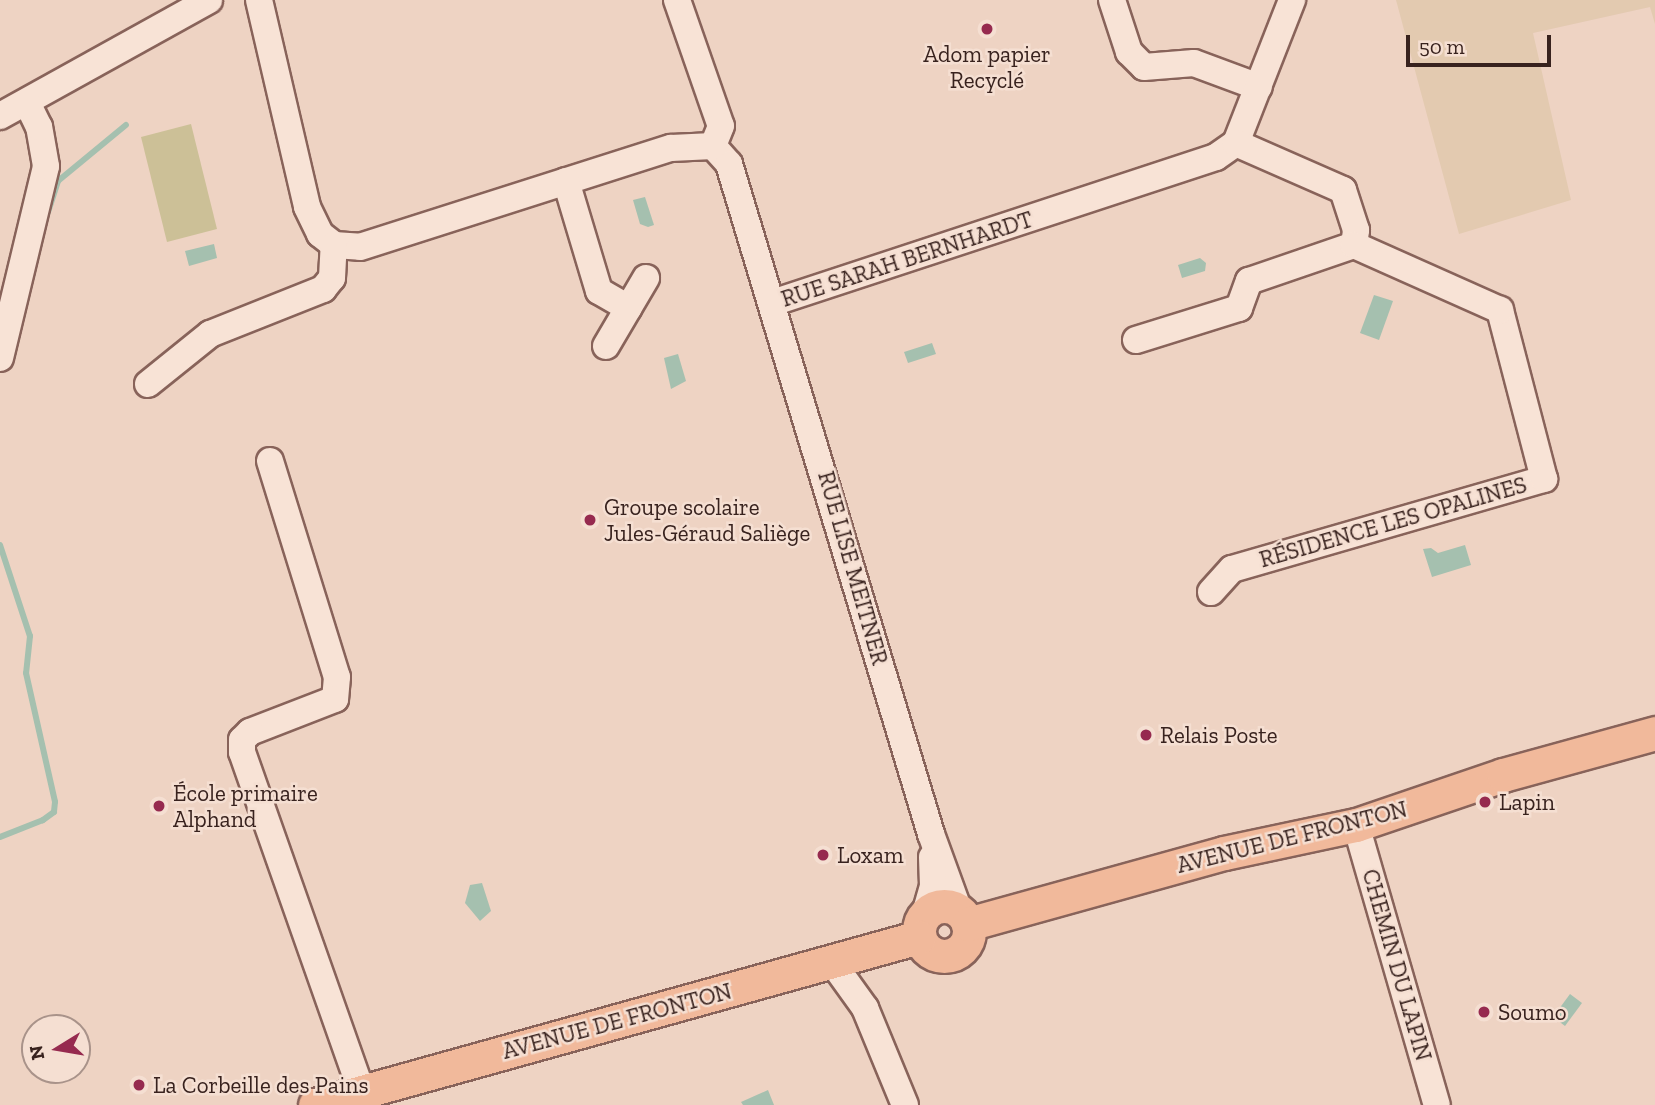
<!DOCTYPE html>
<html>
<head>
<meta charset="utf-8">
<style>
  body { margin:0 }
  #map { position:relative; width:1655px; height:1105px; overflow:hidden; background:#eed3c3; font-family:"Zilla Slab",serif }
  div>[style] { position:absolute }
  .farmland>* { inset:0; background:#e3cab0 }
  .green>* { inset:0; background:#ccc097 }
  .water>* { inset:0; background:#a5c0af }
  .stream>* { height:6px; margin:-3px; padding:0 3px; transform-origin:3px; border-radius:3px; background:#a5c0af }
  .roads { filter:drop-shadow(2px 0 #88635a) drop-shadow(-2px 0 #88635a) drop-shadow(0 2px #88635a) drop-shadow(0 -2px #88635a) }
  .minor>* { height:26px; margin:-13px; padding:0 13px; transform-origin:13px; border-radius:13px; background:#f8e3d6 }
  .major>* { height:33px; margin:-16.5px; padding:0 16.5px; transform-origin:16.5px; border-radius:16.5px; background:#f1b99b }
  .major>.ring { margin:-16.5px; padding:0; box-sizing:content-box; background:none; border:33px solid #f1b99b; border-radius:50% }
  .dots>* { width:19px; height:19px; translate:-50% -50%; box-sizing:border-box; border:4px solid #f5dfd2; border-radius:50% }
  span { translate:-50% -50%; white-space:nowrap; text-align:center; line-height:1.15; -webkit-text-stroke:5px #f5dfd2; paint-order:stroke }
  .poi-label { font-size:23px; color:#38221e }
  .left { translate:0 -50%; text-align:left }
  .street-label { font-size:23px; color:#38221e }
  .north { position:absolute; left:21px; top:1014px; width:70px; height:70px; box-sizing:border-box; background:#f5dfd2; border:2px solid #a9938a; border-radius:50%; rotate:259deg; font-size:19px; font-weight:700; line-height:28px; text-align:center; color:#38221e }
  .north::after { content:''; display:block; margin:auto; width:24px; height:32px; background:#962a4f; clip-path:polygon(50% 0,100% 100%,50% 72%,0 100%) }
  .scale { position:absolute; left:1406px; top:35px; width:145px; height:32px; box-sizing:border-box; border:4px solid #38221e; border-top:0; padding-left:9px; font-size:21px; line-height:24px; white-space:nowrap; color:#38221e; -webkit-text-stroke:5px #f5dfd2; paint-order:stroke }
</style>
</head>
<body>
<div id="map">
  <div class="farmland">
    <div style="clip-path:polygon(1396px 0,1655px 0,1655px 24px,1650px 7px,1533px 33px,1571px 200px,1459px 234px)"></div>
  </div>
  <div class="green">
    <div style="clip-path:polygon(191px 124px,217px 229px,167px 242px,141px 137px)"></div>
  </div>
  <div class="water">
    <div style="clip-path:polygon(645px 197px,654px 225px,648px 227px,640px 224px,633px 200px)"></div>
    <div style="clip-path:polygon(214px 244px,217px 258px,189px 266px,185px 251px)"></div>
    <div style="clip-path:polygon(1200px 258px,1206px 263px,1205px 271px,1182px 278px,1178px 265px)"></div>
    <div style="clip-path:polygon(1374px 295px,1393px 301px,1379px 340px,1360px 333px)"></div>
    <div style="clip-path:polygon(932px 343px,936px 354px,908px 363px,904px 352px)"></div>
    <div style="clip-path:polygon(678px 354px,686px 381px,671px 389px,664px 358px)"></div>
    <div style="clip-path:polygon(1465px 545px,1471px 565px,1432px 577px,1423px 549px,1431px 548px,1438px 553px)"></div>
    <div style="clip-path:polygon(482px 883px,491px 911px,480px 921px,465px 903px,470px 885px)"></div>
    <div style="clip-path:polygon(1570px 994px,1582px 1003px,1565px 1026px,1553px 1017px)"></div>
    <div style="clip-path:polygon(768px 1090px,774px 1105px,743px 1105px,741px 1102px)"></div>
  </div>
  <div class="stream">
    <div style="left:48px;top:212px;width:33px;rotate:-72deg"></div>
    <div style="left:58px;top:181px;width:88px;rotate:-39.5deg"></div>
    <div style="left:0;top:545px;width:96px;rotate:71.8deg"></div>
    <div style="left:30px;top:636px;width:37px;rotate:96deg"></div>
    <div style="left:26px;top:673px;width:132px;rotate:77.3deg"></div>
    <div style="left:55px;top:802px;width:10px;rotate:96deg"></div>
    <div style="left:54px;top:812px;width:14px;rotate:144deg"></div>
    <div style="left:43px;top:820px;width:46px;rotate:158.4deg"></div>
  </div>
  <div class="roads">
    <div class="minor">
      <div style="left:259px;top:0;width:212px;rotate:76.9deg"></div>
      <div style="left:307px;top:207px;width:30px;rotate:64deg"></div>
      <div style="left:320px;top:234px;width:18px;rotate:38deg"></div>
      <div style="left:334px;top:245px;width:26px;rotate:4deg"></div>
      <div style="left:360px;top:247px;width:326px;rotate:-17.7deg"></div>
      <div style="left:671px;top:148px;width:42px;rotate:-2.7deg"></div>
      <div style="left:713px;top:146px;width:24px;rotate:48deg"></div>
      <div style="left:729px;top:164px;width:700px;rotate:73.22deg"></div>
      <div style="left:931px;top:834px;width:82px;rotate:70deg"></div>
      <div style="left:677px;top:0;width:133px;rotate:70.8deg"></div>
      <div style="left:721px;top:126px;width:22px;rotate:112deg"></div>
      <div style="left:1112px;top:0;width:55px;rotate:71.9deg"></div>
      <div style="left:1129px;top:52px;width:21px;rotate:45deg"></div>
      <div style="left:1144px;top:67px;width:50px;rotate:-4.6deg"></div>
      <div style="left:1194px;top:63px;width:69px;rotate:20.3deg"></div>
      <div style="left:0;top:116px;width:239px;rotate:-29deg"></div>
      <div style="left:566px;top:181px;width:115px;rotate:73.3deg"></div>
      <div style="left:599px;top:291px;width:34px;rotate:30deg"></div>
      <div style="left:772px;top:303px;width:467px;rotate:-18.2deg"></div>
      <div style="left:1216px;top:157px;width:24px;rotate:-35deg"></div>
      <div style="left:1236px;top:143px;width:154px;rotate:-68.6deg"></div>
      <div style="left:1136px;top:340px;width:108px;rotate:-17.3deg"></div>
      <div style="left:1239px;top:308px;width:29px;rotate:-70deg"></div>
      <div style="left:1249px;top:281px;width:111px;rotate:-18.9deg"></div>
      <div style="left:1354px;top:245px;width:15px;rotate:-82deg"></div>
      <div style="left:1356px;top:230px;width:42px;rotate:-108deg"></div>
      <div style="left:1343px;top:190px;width:117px;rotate:-156.3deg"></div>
      <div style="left:606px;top:346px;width:79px;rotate:-59.5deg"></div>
      <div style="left:0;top:358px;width:197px;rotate:-76.5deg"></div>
      <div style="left:46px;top:166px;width:40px;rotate:-100deg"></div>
      <div style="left:39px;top:127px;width:28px;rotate:-116deg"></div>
      <div style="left:148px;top:384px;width:80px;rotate:-38.9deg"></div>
      <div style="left:210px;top:334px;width:122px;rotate:-21.7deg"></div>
      <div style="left:323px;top:289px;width:14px;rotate:-51deg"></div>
      <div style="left:332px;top:278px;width:33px;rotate:-87deg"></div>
      <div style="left:270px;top:461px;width:226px;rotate:72.8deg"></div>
      <div style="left:337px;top:677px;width:22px;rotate:95deg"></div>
      <div style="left:335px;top:699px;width:91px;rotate:158.8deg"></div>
      <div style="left:250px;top:732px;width:11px;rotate:135deg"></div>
      <div style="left:242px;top:740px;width:12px;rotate:90deg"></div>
      <div style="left:242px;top:752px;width:358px;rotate:70.6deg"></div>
      <div style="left:1211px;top:592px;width:31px;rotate:-48deg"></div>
      <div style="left:1232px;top:569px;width:325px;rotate:-16.1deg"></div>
      <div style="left:1544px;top:479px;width:175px;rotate:-104.6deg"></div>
      <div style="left:1500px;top:310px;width:160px;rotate:-156deg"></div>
      <div style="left:1356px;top:825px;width:291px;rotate:73.9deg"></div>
      <div style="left:925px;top:914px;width:29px;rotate:-74deg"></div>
      <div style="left:933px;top:886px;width:29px;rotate:-92deg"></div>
      <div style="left:832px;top:962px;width:57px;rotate:54.3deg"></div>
      <div style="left:865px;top:1008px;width:105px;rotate:67.6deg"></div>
    </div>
    <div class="major">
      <div class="ring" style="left:919px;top:906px;width:17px;height:17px"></div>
      <div style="left:968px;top:924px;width:266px;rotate:-15.5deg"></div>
      <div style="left:1224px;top:853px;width:135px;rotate:-12deg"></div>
      <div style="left:1356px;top:825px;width:155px;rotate:-18.8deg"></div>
      <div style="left:1503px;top:775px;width:158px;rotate:-15.4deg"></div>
      <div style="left:315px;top:1105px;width:627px;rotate:-15.54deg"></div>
    </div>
  </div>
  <div class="dots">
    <div style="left:987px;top:29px;background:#962a4f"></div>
    <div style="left:590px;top:520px;background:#962a4f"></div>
    <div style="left:1146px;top:735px;background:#962a4f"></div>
    <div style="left:1485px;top:802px;background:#962a4f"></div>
    <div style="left:159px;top:806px;background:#962a4f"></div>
    <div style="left:823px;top:855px;background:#962a4f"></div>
    <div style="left:1484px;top:1012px;background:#962a4f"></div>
    <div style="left:139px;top:1085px;background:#962a4f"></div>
  </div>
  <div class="poi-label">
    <span style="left:987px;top:67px">Adom papier<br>Recyclé</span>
    <span class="left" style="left:604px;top:520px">Groupe scolaire<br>Jules-Géraud Saliège</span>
    <span class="left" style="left:1160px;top:735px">Relais Poste</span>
    <span class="left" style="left:173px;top:806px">École primaire<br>Alphand</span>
    <span class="left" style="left:1499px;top:802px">Lapin</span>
    <span class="left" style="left:837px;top:855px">Loxam</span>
    <span class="left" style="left:1498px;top:1012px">Soumo</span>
    <span class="left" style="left:153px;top:1085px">La Corbeille des Pains</span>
  </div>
  <div class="street-label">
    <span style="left:907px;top:259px;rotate:-18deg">RUE SARAH BERNHARDT</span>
    <span style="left:1393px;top:522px;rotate:-16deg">RÉSIDENCE LES OPALINES</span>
    <span style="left:853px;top:568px;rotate:74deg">RUE LISE MEITNER</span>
    <span style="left:1292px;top:837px;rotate:-14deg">AVENUE DE FRONTON</span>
    <span style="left:1397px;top:965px;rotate:74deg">CHEMIN DU LAPIN</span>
    <span style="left:617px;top:1021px;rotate:-15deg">AVENUE DE FRONTON</span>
  </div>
  <div class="north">N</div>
  <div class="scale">50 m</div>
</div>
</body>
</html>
